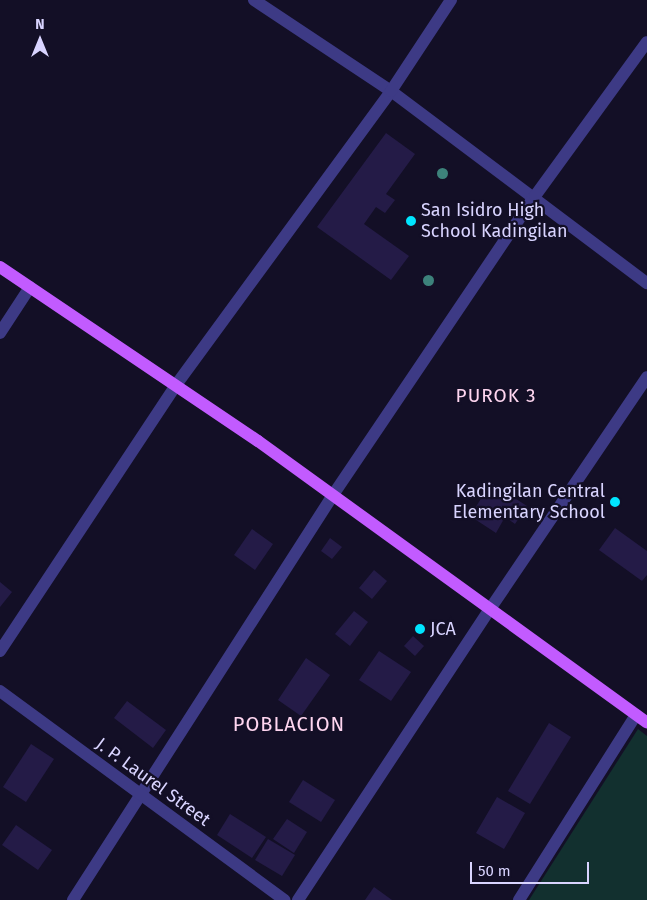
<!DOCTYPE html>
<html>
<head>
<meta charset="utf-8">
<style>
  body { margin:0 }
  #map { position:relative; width:647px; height:900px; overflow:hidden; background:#130f26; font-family:"Fira Sans",sans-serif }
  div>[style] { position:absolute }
  .green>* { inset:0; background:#12302f }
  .building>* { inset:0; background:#241b47 }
  .minor>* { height:12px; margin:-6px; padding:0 6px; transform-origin:6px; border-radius:6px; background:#3d3a85 }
  .tertiary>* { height:12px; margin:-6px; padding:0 6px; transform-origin:6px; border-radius:6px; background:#3d3a85 }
  .primary>* { height:12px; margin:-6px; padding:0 6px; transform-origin:6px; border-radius:6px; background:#c25bff }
  .trees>* { width:11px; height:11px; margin:-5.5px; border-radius:50%; background:#3d827b }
  .dots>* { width:14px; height:14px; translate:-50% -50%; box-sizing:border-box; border:2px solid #130f26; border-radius:50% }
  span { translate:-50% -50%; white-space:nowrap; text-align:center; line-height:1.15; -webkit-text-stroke:4.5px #130f26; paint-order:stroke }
  .poi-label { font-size:18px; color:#d9d4ff }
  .left { translate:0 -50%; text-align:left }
  .right { translate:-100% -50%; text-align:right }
  .street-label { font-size:18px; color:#d9d4ff }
  .neighbourhood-label { font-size:19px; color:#ffd6f0; letter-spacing:1px }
  .quarter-label { font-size:20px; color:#ffd6f0; letter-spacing:1px }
  .north { position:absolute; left:15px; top:15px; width:50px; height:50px; -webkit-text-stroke:4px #130f26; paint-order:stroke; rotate:0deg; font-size:14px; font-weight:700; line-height:20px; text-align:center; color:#d9d4ff }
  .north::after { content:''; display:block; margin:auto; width:18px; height:22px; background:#d9d4ff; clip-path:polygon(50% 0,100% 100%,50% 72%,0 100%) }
  .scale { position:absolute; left:470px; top:862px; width:119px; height:22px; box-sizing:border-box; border:2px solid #d9d4ff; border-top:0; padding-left:6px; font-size:15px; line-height:18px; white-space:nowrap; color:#d9d4ff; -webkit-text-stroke:4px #130f26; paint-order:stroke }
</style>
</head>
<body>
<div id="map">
  <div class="green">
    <div style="clip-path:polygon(638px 729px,647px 736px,647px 900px,529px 900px)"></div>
  </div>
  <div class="building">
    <div style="clip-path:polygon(386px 133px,415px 154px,386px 194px,395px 200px,385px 213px,376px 207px,364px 224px,409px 256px,391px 280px,317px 227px)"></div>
    <div style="clip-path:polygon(491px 483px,527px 506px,515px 524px,505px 517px,496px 533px,470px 516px)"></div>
    <div style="clip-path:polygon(615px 528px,647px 551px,647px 575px,642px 581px,599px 550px)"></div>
    <div style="clip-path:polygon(252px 529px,273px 544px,255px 570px,234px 555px)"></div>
    <div style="clip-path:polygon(330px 538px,342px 547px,332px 559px,321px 551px)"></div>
    <div style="clip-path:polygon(374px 570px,387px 581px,372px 599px,359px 588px)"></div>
    <div style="clip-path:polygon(0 582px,12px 592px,0 607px)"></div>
    <div style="clip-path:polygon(354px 611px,368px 622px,350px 646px,335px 634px)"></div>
    <div style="clip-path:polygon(413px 636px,424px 646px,415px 656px,404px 646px)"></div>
    <div style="clip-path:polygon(379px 651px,411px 672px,391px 701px,359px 680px)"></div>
    <div style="clip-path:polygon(306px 658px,330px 675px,301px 716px,278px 700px)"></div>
    <div style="clip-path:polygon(127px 701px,166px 730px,153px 748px,114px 718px)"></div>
    <div style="clip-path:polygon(549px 723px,571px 737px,530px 804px,508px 791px)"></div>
    <div style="clip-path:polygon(31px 744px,54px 759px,26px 802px,3px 787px)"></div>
    <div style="clip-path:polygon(303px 780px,335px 800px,321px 822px,289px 802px)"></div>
    <div style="clip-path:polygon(497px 797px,525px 813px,504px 849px,476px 833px)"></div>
    <div style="clip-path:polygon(230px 814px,266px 837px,252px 858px,217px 835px)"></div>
    <div style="clip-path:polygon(287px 819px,307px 832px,294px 853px,273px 839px)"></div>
    <div style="clip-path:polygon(16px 825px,52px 850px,38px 870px,2px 845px)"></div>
    <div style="clip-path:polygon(268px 839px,295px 855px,282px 876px,255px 860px)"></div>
    <div style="clip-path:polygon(374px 887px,392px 900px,365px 900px)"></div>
  </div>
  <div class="minor">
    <div style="left:254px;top:0;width:164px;rotate:33.6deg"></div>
    <div style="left:391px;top:91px;width:320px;rotate:36.9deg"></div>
    <div style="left:0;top:333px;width:55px;rotate:-56.9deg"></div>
    <div style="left:0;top:651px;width:319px;rotate:-56.5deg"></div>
    <div style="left:176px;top:385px;width:364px;rotate:-53.8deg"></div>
    <div style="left:391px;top:91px;width:109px;rotate:-56.6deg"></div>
    <div style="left:73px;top:900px;width:481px;rotate:-57.3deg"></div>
    <div style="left:333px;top:495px;width:361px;rotate:-56deg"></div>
    <div style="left:535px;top:196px;width:190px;rotate:-54deg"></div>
    <div style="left:298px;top:900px;width:349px;rotate:-56.6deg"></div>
    <div style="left:519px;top:900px;width:219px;rotate:-57.7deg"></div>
  </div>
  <div class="tertiary">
    <div style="left:490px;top:609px;width:280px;rotate:-55.9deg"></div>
    <div style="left:0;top:691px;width:353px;rotate:36.3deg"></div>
  </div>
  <div class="primary">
    <div style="left:0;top:267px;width:311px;rotate:34deg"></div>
    <div style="left:258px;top:441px;width:480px;rotate:35.9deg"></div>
  </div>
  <div class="trees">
    <div style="left:442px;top:173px"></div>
    <div style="left:428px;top:280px"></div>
  </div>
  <div class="dots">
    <div style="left:411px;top:221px;background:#00e5ff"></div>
    <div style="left:615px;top:502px;background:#00e5ff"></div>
    <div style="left:420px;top:629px;background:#00e5ff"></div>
  </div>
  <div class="poi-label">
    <span class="left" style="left:421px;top:221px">San Isidro High<br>School Kadingilan</span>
    <span class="right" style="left:605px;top:502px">Kadingilan Central<br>Elementary School</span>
    <span class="left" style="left:430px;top:629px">JCA</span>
  </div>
  <div class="street-label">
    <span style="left:153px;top:782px;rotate:36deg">J. P. Laurel Street</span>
  </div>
  <div class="neighbourhood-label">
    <span style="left:496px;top:396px">PUROK 3</span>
  </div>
  <div class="quarter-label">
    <span style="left:289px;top:724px">POBLACION</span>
  </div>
  <div class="north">N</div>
  <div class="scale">50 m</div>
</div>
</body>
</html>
